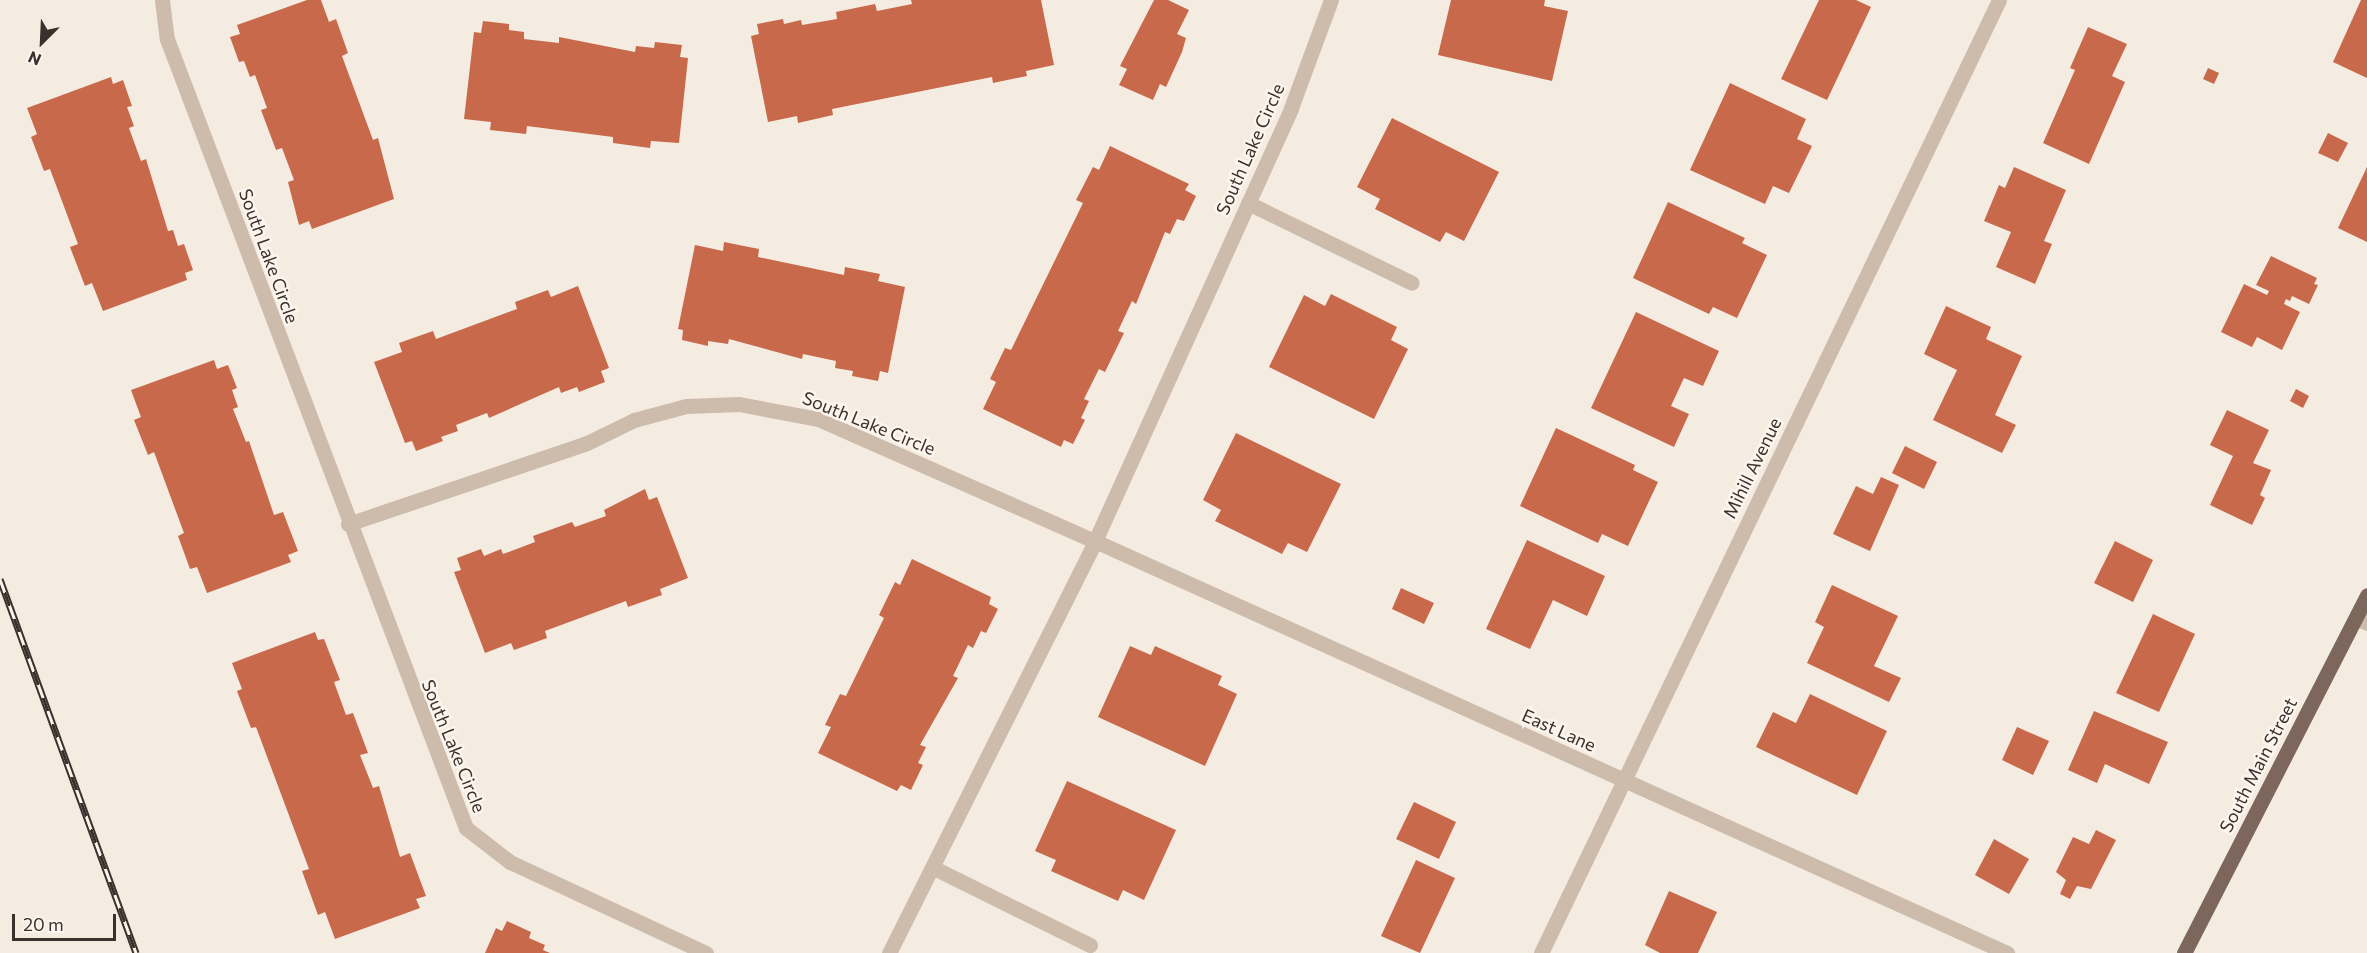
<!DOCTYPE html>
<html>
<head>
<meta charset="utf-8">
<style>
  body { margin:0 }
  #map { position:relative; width:2367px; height:953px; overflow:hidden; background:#f4ebe1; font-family:Commissioner,sans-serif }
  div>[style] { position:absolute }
  .building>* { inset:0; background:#c8694b }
  .minor>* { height:15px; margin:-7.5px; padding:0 7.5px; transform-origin:7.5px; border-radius:7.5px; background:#cdbbac }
  .major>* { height:15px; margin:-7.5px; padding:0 7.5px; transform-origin:7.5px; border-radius:7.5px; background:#7d675c }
  .rail>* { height:7px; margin-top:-3.5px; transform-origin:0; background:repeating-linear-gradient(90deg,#fbf5ee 0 14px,#3b302b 0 28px); box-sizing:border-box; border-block:2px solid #3b302b }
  span { translate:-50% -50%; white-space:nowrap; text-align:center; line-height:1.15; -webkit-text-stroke:5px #fbf5ee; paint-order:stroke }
  .street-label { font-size:18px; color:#3b302b }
  .north { position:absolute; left:12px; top:12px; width:60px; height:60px; -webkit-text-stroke:4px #fbf5ee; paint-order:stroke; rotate:204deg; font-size:16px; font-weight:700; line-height:24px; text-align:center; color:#3b302b }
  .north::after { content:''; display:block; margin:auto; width:21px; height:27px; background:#3b302b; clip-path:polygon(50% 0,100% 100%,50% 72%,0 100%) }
  .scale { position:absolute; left:12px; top:914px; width:104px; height:27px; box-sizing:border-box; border:3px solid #3b302b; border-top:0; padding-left:8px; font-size:18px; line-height:21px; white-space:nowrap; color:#3b302b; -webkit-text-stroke:4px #fbf5ee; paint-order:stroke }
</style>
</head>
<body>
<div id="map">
  <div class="building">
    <div style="clip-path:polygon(307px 0,321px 0,329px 22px,336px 19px,348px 53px,342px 56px,373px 140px,378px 138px,394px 199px,312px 229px,309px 221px,299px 225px,288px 182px,294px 180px,282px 148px,276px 150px,261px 110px,267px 108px,255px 75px,250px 77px,244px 61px,239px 62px,230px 37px,240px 34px,237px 25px)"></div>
    <div style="clip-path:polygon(911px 0,1041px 0,1054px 65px,1026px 71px,1027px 76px,993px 83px,992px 77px,832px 109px,833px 115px,798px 123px,797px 116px,768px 122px,751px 36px,759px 34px,757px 24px,783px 19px,784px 24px,801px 20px,802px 25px,837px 19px,836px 12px,875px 4px,877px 11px,912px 4px)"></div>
    <div style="clip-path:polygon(1154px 0,1168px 0,1189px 10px,1177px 34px,1186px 38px,1182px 52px,1166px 87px,1160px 84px,1153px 100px,1119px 85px,1127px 69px,1120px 66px)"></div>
    <div style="clip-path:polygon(1451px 0,1545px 0,1544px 6px,1568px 11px,1552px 81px,1438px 55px)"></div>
    <div style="clip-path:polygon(1819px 0,1856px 0,1871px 7px,1827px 100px,1781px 79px)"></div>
    <div style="clip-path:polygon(2361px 0,2367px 0,2367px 78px,2333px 62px)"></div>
    <div style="clip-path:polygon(483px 21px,509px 24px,509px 30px,524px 32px,524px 39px,559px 43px,559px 37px,635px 52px,636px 46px,654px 48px,655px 42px,682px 45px,680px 57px,688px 58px,679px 143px,651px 141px,650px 148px,613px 143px,613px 137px,527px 126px,526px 134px,490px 130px,491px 122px,464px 119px,474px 32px,481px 33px)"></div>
    <div style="clip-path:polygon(2088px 27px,2127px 44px,2112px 76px,2125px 82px,2089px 164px,2043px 143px,2075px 70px,2070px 68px)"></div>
    <div style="clip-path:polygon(2208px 68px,2219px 73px,2214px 84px,2203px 79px)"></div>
    <div style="clip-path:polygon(111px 77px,113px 84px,123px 80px,132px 106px,127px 107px,134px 126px,129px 128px,141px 161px,146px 159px,168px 231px,173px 230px,178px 246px,184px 244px,193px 270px,185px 273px,187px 280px,103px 311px,92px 283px,85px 286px,70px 247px,78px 244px,50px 169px,44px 171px,31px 137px,37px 134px,27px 108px)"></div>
    <div style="clip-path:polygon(1730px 83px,1806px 119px,1797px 139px,1812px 146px,1789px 193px,1773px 186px,1765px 204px,1690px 170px)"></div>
    <div style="clip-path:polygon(1392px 118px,1499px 172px,1464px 241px,1446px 232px,1440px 242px,1375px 209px,1380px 199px,1357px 187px)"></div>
    <div style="clip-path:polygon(2328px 133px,2348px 143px,2338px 162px,2318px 153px)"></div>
    <div style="clip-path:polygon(1110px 146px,1189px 184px,1185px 190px,1196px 196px,1184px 221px,1177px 219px,1170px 234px,1165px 232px,1136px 304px,1132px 301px,1118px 331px,1124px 333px,1105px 372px,1099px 369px,1084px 399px,1089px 401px,1081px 418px,1085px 420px,1073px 444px,1064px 440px,1061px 447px,983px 409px,996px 382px,990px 379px,1005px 348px,1011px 350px,1083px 203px,1076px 200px,1093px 167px,1099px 170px)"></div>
    <div style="clip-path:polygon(2014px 167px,2066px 190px,2044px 241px,2052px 244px,2035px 284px,1996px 267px,2011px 232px,1984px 221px,1999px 185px,2005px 188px)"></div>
    <div style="clip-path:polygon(2367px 167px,2367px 242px,2338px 228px)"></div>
    <div style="clip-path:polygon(1668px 202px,1745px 238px,1742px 243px,1767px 255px,1737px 318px,1713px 307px,1709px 314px,1633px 278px)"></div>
    <div style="clip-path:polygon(724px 242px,759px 249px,758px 257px,844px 275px,845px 267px,880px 274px,878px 281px,905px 287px,888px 373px,880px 371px,878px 381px,852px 376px,853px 371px,835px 368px,836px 361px,803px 354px,802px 359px,729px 339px,728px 344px,708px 341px,708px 346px,682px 340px,683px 330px,678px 329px,695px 245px,723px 251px)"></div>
    <div style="clip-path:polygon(2271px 256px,2317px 278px,2314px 284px,2318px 285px,2309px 304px,2292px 296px,2290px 301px,2286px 299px,2284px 304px,2300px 312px,2282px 350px,2257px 337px,2252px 347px,2221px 332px,2244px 284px,2267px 295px,2269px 291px,2256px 285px)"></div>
    <div style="clip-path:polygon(578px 286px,609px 368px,601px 371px,605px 382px,579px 392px,577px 387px,561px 393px,559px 387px,489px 418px,487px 413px,456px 425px,458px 431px,441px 437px,443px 441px,416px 451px,412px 441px,405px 443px,374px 362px,402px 352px,399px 343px,433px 331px,436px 339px,517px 309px,515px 302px,548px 290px,551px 297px)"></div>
    <div style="clip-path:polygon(1331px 294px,1397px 327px,1391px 340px,1408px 349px,1374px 419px,1269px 367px,1304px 295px,1325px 306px)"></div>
    <div style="clip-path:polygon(1946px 306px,1991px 327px,1986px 339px,2022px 356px,1995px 415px,2016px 425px,2002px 453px,1933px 420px,1957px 370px,1924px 354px)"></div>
    <div style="clip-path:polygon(1636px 312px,1719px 351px,1703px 386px,1684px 378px,1671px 406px,1689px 414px,1674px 447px,1591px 408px)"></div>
    <div style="clip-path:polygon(214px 360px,217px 369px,228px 365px,237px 388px,232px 390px,238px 407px,233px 409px,246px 442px,249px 441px,274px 515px,283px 512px,298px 551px,288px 555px,291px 562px,207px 593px,197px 567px,190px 569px,178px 536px,184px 533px,154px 452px,148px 455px,134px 420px,141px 417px,131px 390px)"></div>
    <div style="clip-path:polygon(2296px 389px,2309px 396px,2303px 408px,2290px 401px)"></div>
    <div style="clip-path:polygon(2227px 410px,2269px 430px,2253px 463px,2271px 470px,2260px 495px,2265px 498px,2252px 525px,2210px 505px,2233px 456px,2210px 445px)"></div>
    <div style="clip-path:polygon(1556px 428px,1635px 465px,1633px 470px,1658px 482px,1628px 546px,1602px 534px,1598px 543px,1520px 506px)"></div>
    <div style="clip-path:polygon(1236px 433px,1341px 484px,1307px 552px,1288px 543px,1282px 554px,1215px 521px,1221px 510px,1203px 500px)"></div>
    <div style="clip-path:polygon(1905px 446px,1937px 462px,1924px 489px,1892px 473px)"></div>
    <div style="clip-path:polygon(1881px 477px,1899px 485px,1870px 551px,1833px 534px,1856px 486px,1873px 494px)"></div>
    <div style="clip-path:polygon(645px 489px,649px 500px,657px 497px,688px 578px,660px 589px,662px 595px,628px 607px,626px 601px,545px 631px,547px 638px,514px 650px,511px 643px,485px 653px,454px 572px,461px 570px,457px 558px,481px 549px,484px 556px,501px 549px,503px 554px,535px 542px,533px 536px,572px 522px,575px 527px,606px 516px,604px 510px)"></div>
    <div style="clip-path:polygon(1527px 540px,1605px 576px,1587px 616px,1553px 600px,1530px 649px,1486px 629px)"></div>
    <div style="clip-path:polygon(2115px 541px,2153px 560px,2133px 602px,2094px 583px)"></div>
    <div style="clip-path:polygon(912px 559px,991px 597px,989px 604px,998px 609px,986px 633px,981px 631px,973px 648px,968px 645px,953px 676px,958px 678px,920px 745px,926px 747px,918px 763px,923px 765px,911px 790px,901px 785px,897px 791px,818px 753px,831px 727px,825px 725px,840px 694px,846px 696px,884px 618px,879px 615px,895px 582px,900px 585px)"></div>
    <div style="clip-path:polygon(1832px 585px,1898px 616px,1874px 666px,1901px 678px,1889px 702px,1807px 663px,1824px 627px,1815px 622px)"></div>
    <div style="clip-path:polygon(1401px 588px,1434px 603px,1424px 624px,1392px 609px)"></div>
    <div style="clip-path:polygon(2153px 614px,2195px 634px,2159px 712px,2116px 693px)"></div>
    <div style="clip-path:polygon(315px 632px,318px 640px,324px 639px,340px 680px,334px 682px,346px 715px,353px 713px,368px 753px,360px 755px,373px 788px,379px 786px,400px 857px,410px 853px,426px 896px,416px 899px,420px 908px,335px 939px,325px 912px,318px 915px,302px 871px,309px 869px,256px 727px,251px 728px,237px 691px,242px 689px,232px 663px)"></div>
    <div style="clip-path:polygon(1130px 646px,1151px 655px,1155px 646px,1222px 676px,1218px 685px,1237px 694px,1205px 766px,1098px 717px)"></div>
    <div style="clip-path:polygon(1810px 694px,1887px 731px,1857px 795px,1756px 747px,1773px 712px,1796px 723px)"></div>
    <div style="clip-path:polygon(2094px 711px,2168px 742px,2149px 784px,2105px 764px,2097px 783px,2068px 770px)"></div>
    <div style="clip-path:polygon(2017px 727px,2049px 741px,2033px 775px,2002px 760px)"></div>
    <div style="clip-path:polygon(1067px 781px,1176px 830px,1144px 900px,1123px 890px,1118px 901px,1051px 871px,1056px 860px,1035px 851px)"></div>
    <div style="clip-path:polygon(1414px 802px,1456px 822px,1439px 859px,1396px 839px)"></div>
    <div style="clip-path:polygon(2096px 830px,2116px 840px,2091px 889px,2077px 886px,2070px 899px,2060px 894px,2066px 880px,2056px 872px,2073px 837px,2089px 844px)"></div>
    <div style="clip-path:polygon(1994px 839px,2029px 859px,2009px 894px,1975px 875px)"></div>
    <div style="clip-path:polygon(1416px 860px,1455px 878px,1420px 953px,1381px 936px)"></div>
    <div style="clip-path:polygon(1669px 891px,1717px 912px,1698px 953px,1660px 953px,1645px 945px)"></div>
    <div style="clip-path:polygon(507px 921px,531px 932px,529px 938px,545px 945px,543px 950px,550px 953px,485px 953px,496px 928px,502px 931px)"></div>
  </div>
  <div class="minor">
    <div style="left:162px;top:0;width:39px;rotate:83deg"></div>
    <div style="left:167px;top:39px;width:844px;rotate:69.25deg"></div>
    <div style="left:466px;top:828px;width:56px;rotate:37.7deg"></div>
    <div style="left:510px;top:862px;width:216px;rotate:24.9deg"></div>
    <div style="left:1248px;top:203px;width:182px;rotate:26deg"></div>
    <div style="left:348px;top:524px;width:252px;rotate:-18.7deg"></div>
    <div style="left:587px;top:443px;width:52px;rotate:-26.1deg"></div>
    <div style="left:634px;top:420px;width:54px;rotate:-15.1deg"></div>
    <div style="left:686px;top:406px;width:53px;rotate:-2.2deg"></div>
    <div style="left:739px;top:404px;width:80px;rotate:10.8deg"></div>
    <div style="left:818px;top:419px;width:303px;rotate:23.8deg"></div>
    <div style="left:1095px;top:541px;width:475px;rotate:-65.6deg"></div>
    <div style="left:1291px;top:108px;width:115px;rotate:-69.7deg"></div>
    <div style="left:2356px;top:618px;width:12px;rotate:24deg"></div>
    <div style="left:934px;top:868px;width:174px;rotate:26.3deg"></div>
    <div style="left:889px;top:953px;width:461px;rotate:-63.4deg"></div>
    <div style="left:1095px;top:541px;width:1001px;rotate:24.31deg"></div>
    <div style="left:1541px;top:953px;width:1057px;rotate:-64.33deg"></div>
  </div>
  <div class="major">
    <div style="left:2184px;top:953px;width:402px;rotate:-62.9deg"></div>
  </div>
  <div class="rail">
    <div style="left:0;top:579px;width:398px;rotate:70deg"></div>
  </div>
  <div class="street-label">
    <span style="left:1250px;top:149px;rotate:-66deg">South Lake Circle</span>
    <span style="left:269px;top:256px;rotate:70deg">South Lake Circle</span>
    <span style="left:869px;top:423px;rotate:22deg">South Lake Circle</span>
    <span style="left:1752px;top:468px;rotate:-64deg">Mihill Avenue</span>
    <span style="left:1559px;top:730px;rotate:24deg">East Lane</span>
    <span style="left:454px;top:746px;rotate:68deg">South Lake Circle</span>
    <span style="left:2258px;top:765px;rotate:-63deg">South Main Street</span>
  </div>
  <div class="north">N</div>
  <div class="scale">20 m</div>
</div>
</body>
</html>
